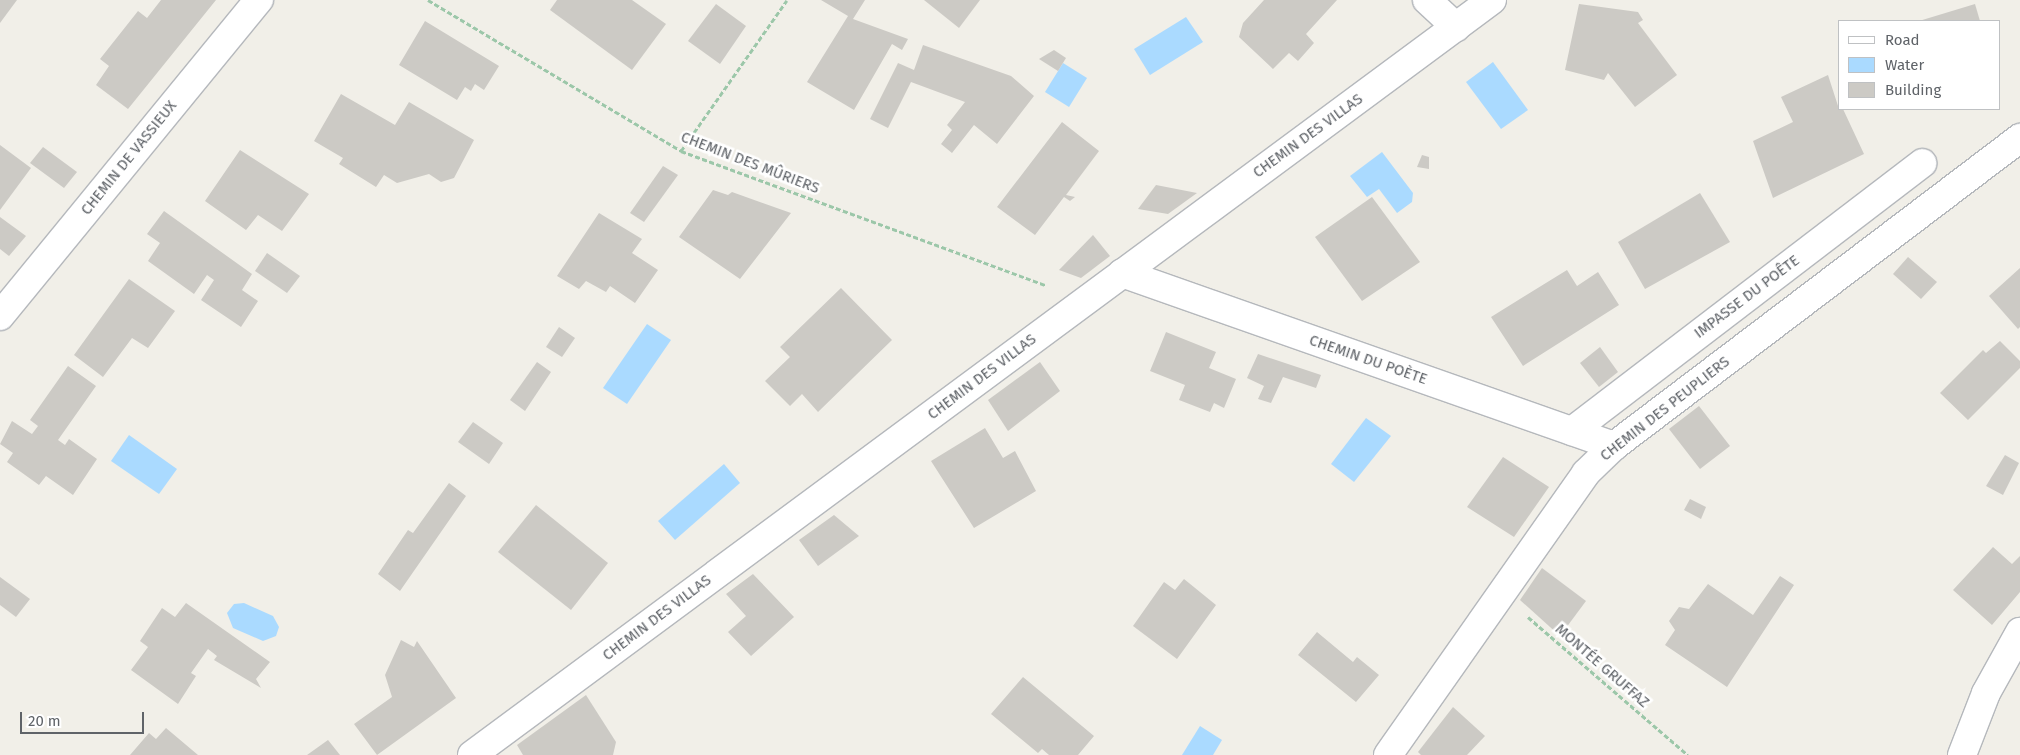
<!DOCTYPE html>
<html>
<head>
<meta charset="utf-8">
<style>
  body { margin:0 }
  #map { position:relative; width:2020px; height:755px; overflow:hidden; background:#f1efe8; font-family:"Fira Sans",sans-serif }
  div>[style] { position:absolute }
  .water>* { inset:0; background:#aadaff }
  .building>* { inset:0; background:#cccac5 }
  .path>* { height:3px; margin-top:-1.5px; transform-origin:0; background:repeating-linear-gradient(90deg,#9cc7a9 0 5px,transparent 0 7.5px) }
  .roads { filter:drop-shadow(1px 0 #b5b8bc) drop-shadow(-1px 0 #b5b8bc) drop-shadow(0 1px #b5b8bc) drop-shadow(0 -1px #b5b8bc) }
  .minor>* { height:28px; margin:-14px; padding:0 14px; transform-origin:14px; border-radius:14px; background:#fff }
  span { translate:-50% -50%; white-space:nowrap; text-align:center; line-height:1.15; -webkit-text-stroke:5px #fff; paint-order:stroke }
  .street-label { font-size:15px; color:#5f6368 }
  .legend { position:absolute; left:1838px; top:20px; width:162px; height:90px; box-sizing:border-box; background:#fff; border:1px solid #bfc1c3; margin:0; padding:6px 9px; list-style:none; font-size:15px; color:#5f6368 }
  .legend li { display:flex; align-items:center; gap:10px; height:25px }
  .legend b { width:25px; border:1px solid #bfc1c3 }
  .scale { position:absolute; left:20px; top:712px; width:124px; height:22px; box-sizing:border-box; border:2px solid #5f6368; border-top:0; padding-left:6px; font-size:15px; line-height:18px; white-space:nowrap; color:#5f6368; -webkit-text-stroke:4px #fff; paint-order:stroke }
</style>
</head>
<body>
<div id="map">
  <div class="water">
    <div style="clip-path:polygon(1186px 17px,1203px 42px,1150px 75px,1134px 49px)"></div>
    <div style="clip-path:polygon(1493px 62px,1528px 110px,1501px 129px,1466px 82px)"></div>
    <div style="clip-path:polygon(1063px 63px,1087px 78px,1069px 107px,1045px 92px)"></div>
    <div style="clip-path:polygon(1382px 152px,1413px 193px,1412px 202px,1397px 213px,1379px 189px,1367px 197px,1350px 176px)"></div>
    <div style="clip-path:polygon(647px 324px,671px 340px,627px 404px,603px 388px)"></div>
    <div style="clip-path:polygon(1366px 418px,1391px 436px,1354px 482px,1331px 464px)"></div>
    <div style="clip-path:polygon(129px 435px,177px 469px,159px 494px,111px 461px)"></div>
    <div style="clip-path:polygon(724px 464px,740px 483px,675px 540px,658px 521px)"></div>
    <div style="clip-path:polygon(234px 604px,244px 603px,273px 616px,279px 627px,276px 636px,263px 641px,233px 628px,227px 613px)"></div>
    <div style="clip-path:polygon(1200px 726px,1222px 740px,1213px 755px,1182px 755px)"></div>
  </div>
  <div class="building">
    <div style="clip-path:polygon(0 0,17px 0,0 23px)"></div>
    <div style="clip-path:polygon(161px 0,216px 0,128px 109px,96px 85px,109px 66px,100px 59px,138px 11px,147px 18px)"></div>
    <div style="clip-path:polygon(557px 0,632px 0,666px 24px,632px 70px,550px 10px)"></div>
    <div style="clip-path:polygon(821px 0,865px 0,853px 19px,908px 39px,902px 50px,892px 44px,854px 110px,807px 82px,848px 16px)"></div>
    <div style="clip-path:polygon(924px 0,980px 0,959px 28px)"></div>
    <div style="clip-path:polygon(1264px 0,1337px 0,1306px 34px,1314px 43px,1298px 61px,1289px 53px,1273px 69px,1239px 37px,1243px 23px)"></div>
    <div style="clip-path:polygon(716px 4px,746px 26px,720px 64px,688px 41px)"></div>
    <div style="clip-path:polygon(1579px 4px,1638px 12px,1643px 20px,1638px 23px,1677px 75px,1635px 107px,1608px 73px,1604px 80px,1565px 70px)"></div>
    <div style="clip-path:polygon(1975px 4px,1980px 21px,1919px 21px)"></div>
    <div style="clip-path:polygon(425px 21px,499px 66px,484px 90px,475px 84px,471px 91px,465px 87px,457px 100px,399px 65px)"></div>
    <div style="clip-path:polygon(923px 45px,1011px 76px,1034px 96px,997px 144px,974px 125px,952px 153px,941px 144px,952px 130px,947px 125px,965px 102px,911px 82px,888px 128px,870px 119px,898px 63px,914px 70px)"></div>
    <div style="clip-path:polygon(1054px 50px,1066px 58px,1058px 71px,1039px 59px)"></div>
    <div style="clip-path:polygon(1828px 75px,1839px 109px,1843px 109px,1864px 154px,1773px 198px,1753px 141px,1793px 122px,1781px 97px)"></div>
    <div style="clip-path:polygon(341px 94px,395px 125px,409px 102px,474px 140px,454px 178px,441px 182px,429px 174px,397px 183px,384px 175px,376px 187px,339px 164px,343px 158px,314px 141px)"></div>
    <div style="clip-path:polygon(1062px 122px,1099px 151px,1066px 195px,1075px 197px,1070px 201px,1064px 197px,1035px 235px,997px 207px)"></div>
    <div style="clip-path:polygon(0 145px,31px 168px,0 210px)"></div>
    <div style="clip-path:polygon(43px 147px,77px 172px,64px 188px,30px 163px)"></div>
    <div style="clip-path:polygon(240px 150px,309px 194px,282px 231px,258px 215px,246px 230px,205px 201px)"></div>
    <div style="clip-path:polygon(1422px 155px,1429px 157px,1429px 169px,1417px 167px)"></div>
    <div style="clip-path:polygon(663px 166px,678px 175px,644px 222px,630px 213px)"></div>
    <div style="clip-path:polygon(1156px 185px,1197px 193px,1168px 214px,1138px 209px)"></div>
    <div style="clip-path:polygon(713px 190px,728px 195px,732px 192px,791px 213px,740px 279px,679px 237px)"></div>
    <div style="clip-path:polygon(1700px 193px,1730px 242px,1645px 289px,1618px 242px)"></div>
    <div style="clip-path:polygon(1372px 197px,1420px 262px,1362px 301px,1315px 237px)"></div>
    <div style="clip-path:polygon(164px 211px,252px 274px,242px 290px,258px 301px,241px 327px,201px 300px,214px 280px,207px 275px,194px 294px,148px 261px,160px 243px,147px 234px)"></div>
    <div style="clip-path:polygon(599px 213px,642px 239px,632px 253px,658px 270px,635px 303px,610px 286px,606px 292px,586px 281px,579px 289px,557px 276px)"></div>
    <div style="clip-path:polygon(0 217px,26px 236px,9px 256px,0 249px)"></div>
    <div style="clip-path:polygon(1093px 235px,1110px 256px,1081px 278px,1059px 270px)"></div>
    <div style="clip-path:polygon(267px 253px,300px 276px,287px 293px,255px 271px)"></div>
    <div style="clip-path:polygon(1908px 257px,1937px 282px,1921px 299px,1893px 274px)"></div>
    <div style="clip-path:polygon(2020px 268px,2020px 327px,2018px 329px,1989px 296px)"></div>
    <div style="clip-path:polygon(1567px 270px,1577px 286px,1598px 272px,1619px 305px,1523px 366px,1491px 317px)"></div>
    <div style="clip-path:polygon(129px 279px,175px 311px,148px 348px,132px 338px,103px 377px,74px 355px)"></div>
    <div style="clip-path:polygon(841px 288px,892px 340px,818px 412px,802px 394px,790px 406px,765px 381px,790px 357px,780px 347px)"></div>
    <div style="clip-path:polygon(559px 327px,575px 338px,562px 357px,546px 347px)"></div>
    <div style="clip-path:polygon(1166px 332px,1216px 352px,1209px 368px,1236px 379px,1224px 408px,1214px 403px,1210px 412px,1179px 400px,1185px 385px,1150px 371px)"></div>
    <div style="clip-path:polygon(2000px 341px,2020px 361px,2020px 368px,1968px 420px,1940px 393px,1983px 350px,1986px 353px)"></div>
    <div style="clip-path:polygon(1600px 347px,1618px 372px,1599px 387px,1580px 363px)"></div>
    <div style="clip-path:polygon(1258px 354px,1321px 375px,1316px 388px,1283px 377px,1271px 403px,1258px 399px,1264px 386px,1247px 378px)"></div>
    <div style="clip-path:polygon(537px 362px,551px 372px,525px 411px,510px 400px)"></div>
    <div style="clip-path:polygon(1040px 362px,1060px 391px,1008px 431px,988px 400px)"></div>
    <div style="clip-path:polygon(68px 366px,96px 386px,58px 440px,65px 445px,69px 439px,97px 459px,73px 495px,46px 476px,39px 485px,7px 462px,13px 453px,0 444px,12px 421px,32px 434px,38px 426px,30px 420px)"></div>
    <div style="clip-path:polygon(1699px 406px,1730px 446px,1700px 469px,1669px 429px)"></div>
    <div style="clip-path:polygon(473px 422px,503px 443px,489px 464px,458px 442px)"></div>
    <div style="clip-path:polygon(985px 428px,1003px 458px,1015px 451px,1036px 491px,974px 528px,931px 461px)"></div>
    <div style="clip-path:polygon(2005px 455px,2019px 463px,2003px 495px,1986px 486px)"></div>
    <div style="clip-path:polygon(1503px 457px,1549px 487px,1514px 537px,1467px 507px)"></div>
    <div style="clip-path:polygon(449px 483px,466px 496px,400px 591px,378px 574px,408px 530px,413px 533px)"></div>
    <div style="clip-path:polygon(1690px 499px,1706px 507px,1701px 519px,1684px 510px)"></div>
    <div style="clip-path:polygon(536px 505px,608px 563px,571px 610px,498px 552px)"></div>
    <div style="clip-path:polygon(834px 515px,859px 536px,818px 566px,799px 540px)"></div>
    <div style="clip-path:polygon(1993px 547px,2012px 564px,2020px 556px,2020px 592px,1992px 625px,1953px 590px)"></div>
    <div style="clip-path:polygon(1542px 568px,1586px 601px,1560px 636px,1520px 600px)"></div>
    <div style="clip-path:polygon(753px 574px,794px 617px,751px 656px,728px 632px,746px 616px,726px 594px)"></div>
    <div style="clip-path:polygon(1780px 576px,1794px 585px,1727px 687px,1665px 645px,1675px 630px,1669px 621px,1679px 607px,1689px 609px,1708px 584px,1753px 615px)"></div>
    <div style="clip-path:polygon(0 577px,30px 599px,16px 617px,0 605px)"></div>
    <div style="clip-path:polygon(1184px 579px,1216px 605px,1177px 659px,1133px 626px,1164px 582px,1175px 590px)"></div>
    <div style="clip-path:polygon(186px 603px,270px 662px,256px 679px,261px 688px,214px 660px,217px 656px,208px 649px,191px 673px,196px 676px,178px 704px,131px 670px,148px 647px,140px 641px,162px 608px,175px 617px)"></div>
    <div style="clip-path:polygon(1317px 632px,1353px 662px,1357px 657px,1379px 675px,1356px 702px,1298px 655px)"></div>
    <div style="clip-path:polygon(401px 640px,414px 647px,417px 641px,456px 698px,377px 755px,354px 724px,392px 697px,385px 675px)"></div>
    <div style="clip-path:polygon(1023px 677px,1094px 736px,1078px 755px,1049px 755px,1042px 749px,1038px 753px,991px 714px)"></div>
    <div style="clip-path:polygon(586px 695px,616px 742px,613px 755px,523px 755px,517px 745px)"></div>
    <div style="clip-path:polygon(1453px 707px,1485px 736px,1467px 755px,1421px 755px,1418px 752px)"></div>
    <div style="clip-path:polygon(166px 728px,198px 755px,130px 755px,149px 733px,156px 739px)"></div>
    <div style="clip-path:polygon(328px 740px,340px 755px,307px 755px)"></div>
  </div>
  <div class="path">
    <div style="left:428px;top:0;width:295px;rotate:30.8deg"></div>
    <div style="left:681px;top:151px;width:389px;rotate:20.2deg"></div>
    <div style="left:681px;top:151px;width:184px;rotate:-54.9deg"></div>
    <div style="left:1528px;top:617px;width:211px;rotate:40.8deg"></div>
  </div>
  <div class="roads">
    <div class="minor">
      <div style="left:1427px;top:0;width:40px;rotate:43deg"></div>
      <div style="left:1122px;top:273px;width:522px;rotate:19.37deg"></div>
      <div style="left:0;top:316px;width:409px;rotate:-50.7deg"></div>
      <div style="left:1572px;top:431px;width:441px;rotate:-37.4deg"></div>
      <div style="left:472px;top:755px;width:1269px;rotate:-36.51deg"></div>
      <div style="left:1388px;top:755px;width:345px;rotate:-54.9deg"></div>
      <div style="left:1586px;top:473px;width:39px;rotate:-44deg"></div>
      <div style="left:1614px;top:446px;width:510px;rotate:-37.18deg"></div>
      <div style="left:1962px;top:755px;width:66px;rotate:-68.8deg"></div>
      <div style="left:1986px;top:693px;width:70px;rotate:-60.9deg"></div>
    </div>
  </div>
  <div class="street-label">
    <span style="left:1308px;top:136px;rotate:-36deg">CHEMIN DES VILLAS</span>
    <span style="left:129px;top:158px;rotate:-51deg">CHEMIN DE VASSIEUX</span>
    <span style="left:750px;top:163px;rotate:21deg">CHEMIN DES MÛRIERS</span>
    <span style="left:1747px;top:297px;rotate:-37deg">IMPASSE DU POÊTE</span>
    <span style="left:1368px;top:360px;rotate:19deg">CHEMIN DU POÈTE</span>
    <span style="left:982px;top:377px;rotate:-37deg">CHEMIN DES VILLAS</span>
    <span style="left:1665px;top:409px;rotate:-38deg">CHEMIN DES PEUPLIERS</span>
    <span style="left:657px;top:618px;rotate:-37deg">CHEMIN DES VILLAS</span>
    <span style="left:1602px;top:666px;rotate:41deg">MONTÉE GRUFFAZ</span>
  </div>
  <ul class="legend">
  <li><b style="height:6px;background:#fff"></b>Road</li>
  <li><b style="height:14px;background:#aadaff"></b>Water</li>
  <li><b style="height:14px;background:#cccac5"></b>Building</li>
  </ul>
  <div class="scale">20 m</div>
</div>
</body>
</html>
